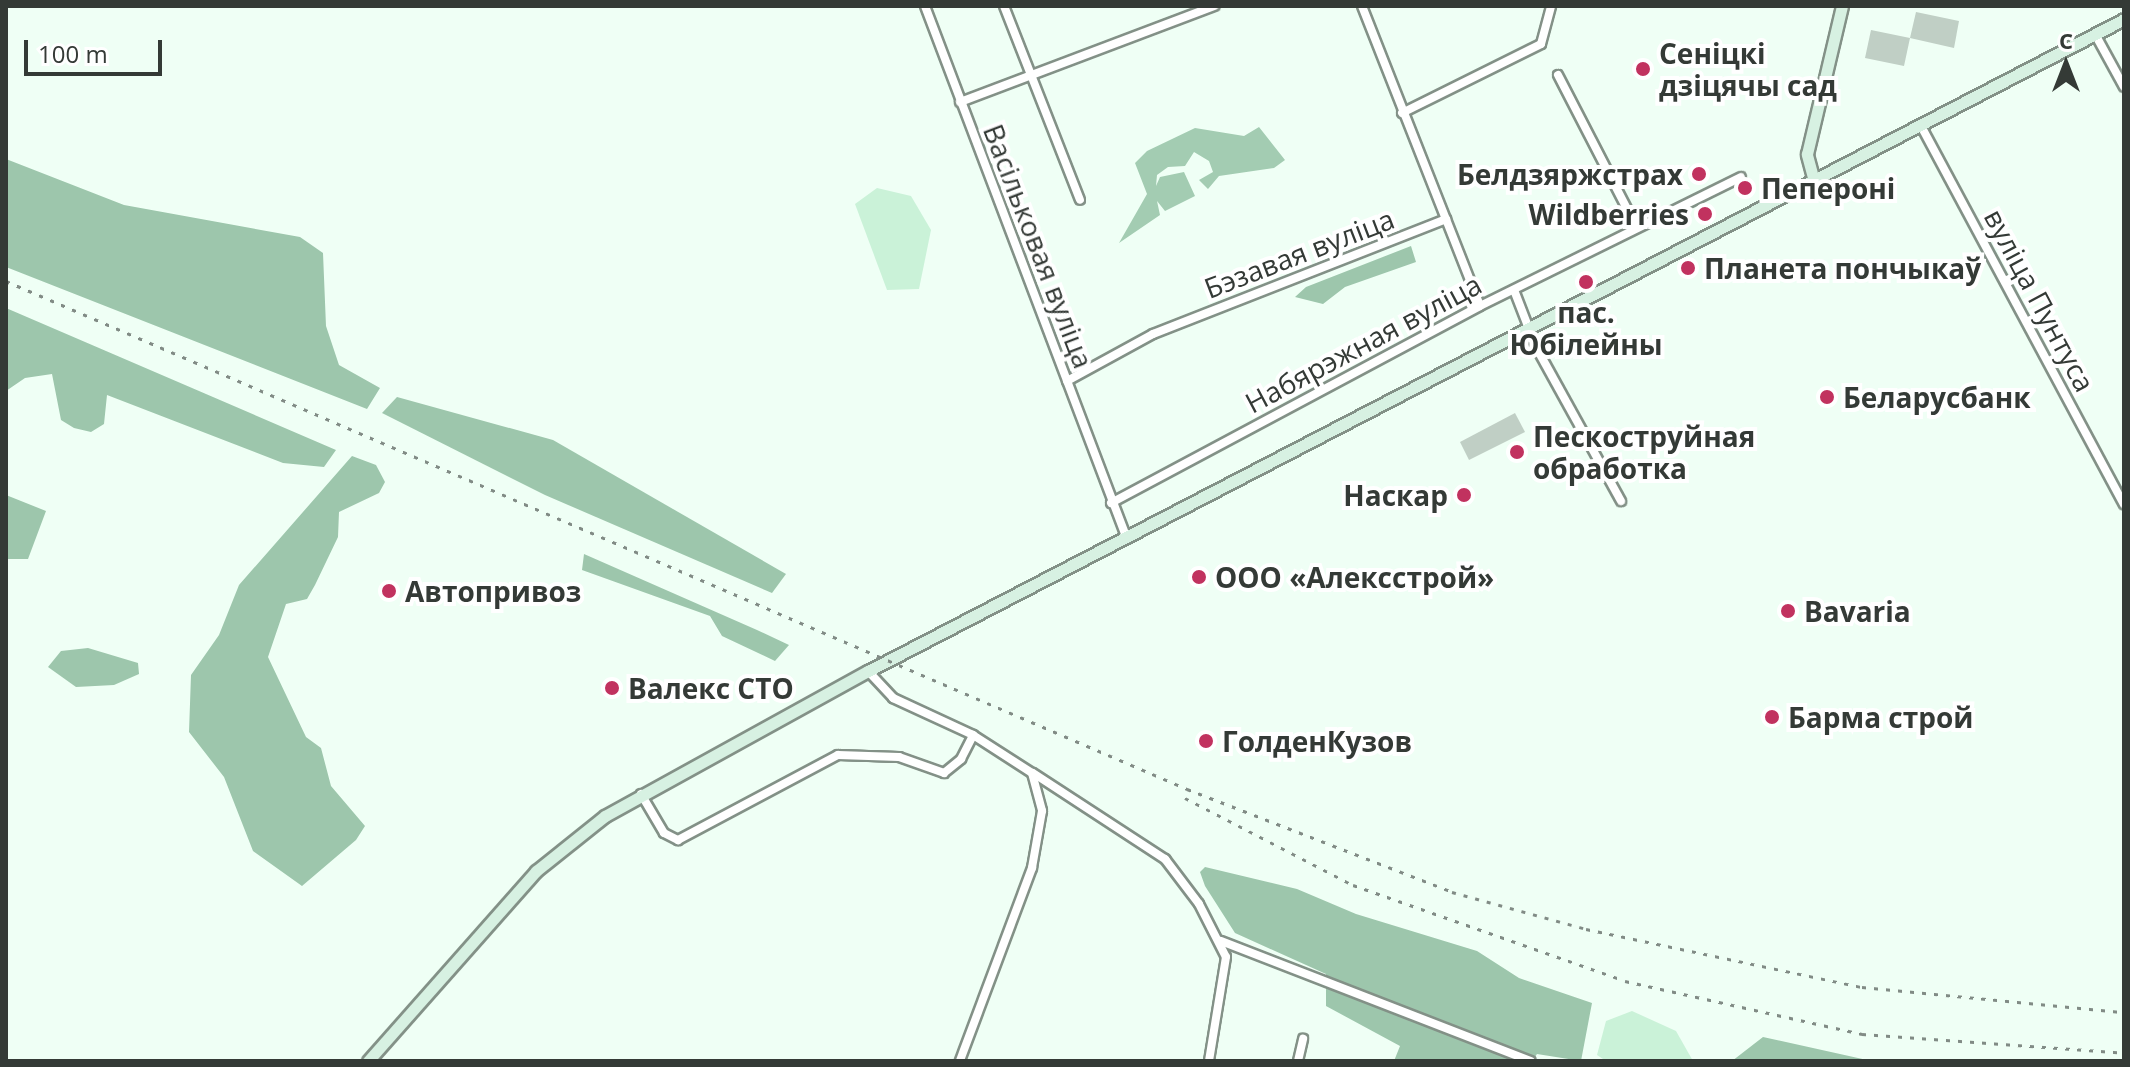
<!DOCTYPE html>
<html>
<head>
<meta charset="utf-8">
<style>
  body { margin:0 }
  #map { position:relative; width:2130px; height:1067px; overflow:hidden; background:#effff5; font-family:"Open Sans",sans-serif }
  div>[style] { position:absolute }
  .green>* { inset:0; background:#caf2d8 }
  .forest>* { inset:0; background:#9dc6ac }
  .water>* { inset:0; background:#a3ccb2 }
  .building>* { inset:0; background:#c0cfc5 }
  .roads { filter:drop-shadow(2px 0 #839187) drop-shadow(-2px 0 #839187) drop-shadow(0 2px #839187) drop-shadow(0 -2px #839187) }
  .street>* { height:8px; margin:-4px; padding:0 4px; transform-origin:4px; border-radius:4px; background:#fff }
  .secondary>* { height:11px; margin:-5.5px; padding:0 5.5px; transform-origin:5.5px; border-radius:5.5px; background:#d7f1e2 }
  .rail>* { height:3px; margin-top:-1.5px; transform-origin:0; background:repeating-linear-gradient(90deg,#818b85 0 4px,transparent 0 12px) }
  .dots>* { width:22px; height:22px; translate:-50% -50%; box-sizing:border-box; border:4px solid #fff; border-radius:50% }
  span { translate:-50% -50%; white-space:nowrap; text-align:center; line-height:1.15; -webkit-text-stroke:8px #fff; paint-order:stroke }
  .poi-label { font-size:28px; color:#343a36; font-weight:700 }
  .left { translate:0 -50%; text-align:left }
  .right { translate:-100% -50%; text-align:right }
  .street-label { font-size:28px; color:#343a36 }
  .frame { position:absolute; inset:0; border:8px solid #343a36; pointer-events:none }
  .north { position:absolute; left:2026px; top:24px; width:80px; height:80px; -webkit-text-stroke:6px #fff; paint-order:stroke; rotate:0deg; font-size:22px; font-weight:700; line-height:32px; text-align:center; color:#343a36 }
  .north::after { content:''; display:block; margin:auto; width:28px; height:36px; background:#343a36; clip-path:polygon(50% 0,100% 100%,50% 72%,0 100%) }
  .scale { position:absolute; left:24px; top:40px; width:138px; height:36px; box-sizing:border-box; border:4px solid #343a36; border-top:0; padding-left:10px; font-size:24px; line-height:28px; white-space:nowrap; color:#343a36; -webkit-text-stroke:6px #fff; paint-order:stroke }
</style>
</head>
<body>
<div id="map">
  <div class="green">
    <div style="clip-path:polygon(877px 188px,911px 196px,931px 230px,919px 289px,887px 290px,855px 204px)"></div>
    <div style="clip-path:polygon(1632px 1011px,1676px 1031px,1693px 1061px,1606px 1061px,1597px 1055px,1606px 1021px)"></div>
  </div>
  <div class="forest">
    <div style="clip-path:polygon(6px 159px,124px 205px,300px 237px,323px 253px,326px 326px,339px 365px,380px 388px,367px 409px,6px 267px)"></div>
    <div style="clip-path:polygon(1411px 246px,1416px 262px,1345px 287px,1323px 304px,1295px 297px,1306px 287px)"></div>
    <div style="clip-path:polygon(6px 308px,336px 450px,324px 467px,283px 463px,107px 395px,104px 424px,91px 432px,74px 428px,61px 420px,52px 374px,25px 378px,6px 391px)"></div>
    <div style="clip-path:polygon(397px 397px,553px 440px,786px 574px,772px 593px,545px 495px,382px 413px)"></div>
    <div style="clip-path:polygon(352px 456px,376px 465px,385px 482px,379px 493px,339px 512px,338px 537px,315px 585px,307px 599px,286px 604px,268px 657px,306px 737px,321px 748px,331px 786px,365px 826px,356px 840px,302px 886px,253px 851px,224px 777px,189px 732px,191px 675px,219px 635px,239px 585px)"></div>
    <div style="clip-path:polygon(6px 495px,46px 511px,28px 559px,6px 559px)"></div>
    <div style="clip-path:polygon(584px 554px,757px 630px,789px 645px,775px 661px,722px 636px,710px 616px,582px 570px)"></div>
    <div style="clip-path:polygon(88px 648px,138px 663px,139px 674px,114px 685px,76px 687px,48px 667px,61px 651px)"></div>
    <div style="clip-path:polygon(1205px 867px,1297px 889px,1356px 914px,1477px 951px,1519px 978px,1592px 1003px,1581px 1061px,1537px 1054px,1532px 1061px,1394px 1061px,1400px 1046px,1326px 1006px,1326px 974px,1235px 933px,1205px 886px,1200px 872px)"></div>
    <div style="clip-path:polygon(1763px 1037px,1867px 1060px,1885px 1061px,1732px 1061px)"></div>
  </div>
  <div class="water">
    <div style="clip-path:polygon(1259px 127px,1285px 160px,1274px 168px,1219px 176px,1208px 189px,1199px 180px,1213px 172px,1209px 161px,1194px 152px,1185px 166px,1168px 167px,1157px 175px,1156px 186px,1160px 177px,1184px 172px,1195px 196px,1165px 211px,1157px 201px,1160px 215px,1119px 243px,1147px 194px,1135px 163px,1147px 151px,1195px 128px,1244px 136px)"></div>
  </div>
  <div class="building">
    <div style="clip-path:polygon(1916px 12px,1959px 21px,1954px 48px,1910px 38px)"></div>
    <div style="clip-path:polygon(1871px 30px,1910px 38px,1904px 66px,1865px 58px)"></div>
    <div style="clip-path:polygon(1515px 413px,1525px 432px,1469px 460px,1460px 442px)"></div>
  </div>
  <div class="roads">
    <div class="street">
      <div style="left:925px;top:6px;width:570px;rotate:69.24deg"></div>
      <div style="left:1004px;top:6px;width:208px;rotate:68.6deg"></div>
      <div style="left:1362px;top:6px;width:322px;rotate:68.5deg"></div>
      <div style="left:2095px;top:34px;width:60px;rotate:61.3deg"></div>
      <div style="left:1558px;top:75px;width:170px;rotate:62.7deg"></div>
      <div style="left:960px;top:102px;width:272px;rotate:-20.7deg"></div>
      <div style="left:1402px;top:113px;width:155px;rotate:-26.4deg"></div>
      <div style="left:1541px;top:44px;width:39px;rotate:-75deg"></div>
      <div style="left:1921px;top:126px;width:429px;rotate:61.8deg"></div>
      <div style="left:1514px;top:290px;width:61px;rotate:68.9deg"></div>
      <div style="left:1536px;top:347px;width:176px;rotate:61.1deg"></div>
      <div style="left:1067px;top:381px;width:98px;rotate:-28.7deg"></div>
      <div style="left:1153px;top:334px;width:315px;rotate:-21.4deg"></div>
      <div style="left:1111px;top:503px;width:418px;rotate:-28.1deg"></div>
      <div style="left:1480px;top:306px;width:291px;rotate:-26.3deg"></div>
      <div style="left:868px;top:671px;width:37px;rotate:47deg"></div>
      <div style="left:893px;top:698px;width:88px;rotate:24.8deg"></div>
      <div style="left:1033px;top:773px;width:158px;rotate:33.1deg"></div>
      <div style="left:1165px;top:859px;width:56px;rotate:52.9deg"></div>
      <div style="left:1199px;top:904px;width:59px;rotate:63deg"></div>
      <div style="left:1226px;top:957px;width:105px;rotate:99.3deg"></div>
      <div style="left:641px;top:794px;width:45px;rotate:59.5deg"></div>
      <div style="left:664px;top:833px;width:16px;rotate:27deg"></div>
      <div style="left:678px;top:840px;width:181px;rotate:-28deg"></div>
      <div style="left:838px;top:755px;width:61px;rotate:1.9deg"></div>
      <div style="left:899px;top:757px;width:48px;rotate:19.6deg"></div>
      <div style="left:944px;top:773px;width:22px;rotate:-39deg"></div>
      <div style="left:961px;top:759px;width:27px;rotate:-63deg"></div>
      <div style="left:973px;top:735px;width:70px;rotate:32.8deg"></div>
      <div style="left:1032px;top:773px;width:39px;rotate:75deg"></div>
      <div style="left:1042px;top:811px;width:58px;rotate:100deg"></div>
      <div style="left:1032px;top:868px;width:206px;rotate:110.5deg"></div>
      <div style="left:1221px;top:941px;width:332px;rotate:21.2deg"></div>
      <div style="left:1298px;top:1061px;width:23px;rotate:-77deg"></div>
    </div>
    <div class="secondary">
      <div style="left:1814px;top:181px;width:28px;rotate:-105deg"></div>
      <div style="left:1807px;top:154px;width:152px;rotate:-76.7deg"></div>
      <div style="left:368px;top:1061px;width:254px;rotate:-48.5deg"></div>
      <div style="left:536px;top:871px;width:88px;rotate:-38.6deg"></div>
      <div style="left:605px;top:816px;width:300px;rotate:-28.9deg"></div>
      <div style="left:868px;top:671px;width:1415px;rotate:-27.43deg"></div>
    </div>
  </div>
  <div class="rail">
    <div style="left:6px;top:281px;width:1286px;rotate:23.27deg"></div>
    <div style="left:1187px;top:789px;width:284px;rotate:21.2deg"></div>
    <div style="left:1452px;top:892px;width:139px;rotate:15.4deg"></div>
    <div style="left:1586px;top:929px;width:282px;rotate:11.9deg"></div>
    <div style="left:1862px;top:987px;width:263px;rotate:5.5deg"></div>
    <div style="left:1185px;top:798px;width:189px;rotate:27.4deg"></div>
    <div style="left:1353px;top:885px;width:288px;rotate:19.4deg"></div>
    <div style="left:1625px;top:981px;width:243px;rotate:12.6deg"></div>
    <div style="left:1862px;top:1034px;width:263px;rotate:4.1deg"></div>
  </div>
  <div class="dots">
    <div style="left:1643px;top:69px;background:#c1325f"></div>
    <div style="left:1699px;top:174px;background:#c1325f"></div>
    <div style="left:1745px;top:188px;background:#c1325f"></div>
    <div style="left:1705px;top:214px;background:#c1325f"></div>
    <div style="left:1688px;top:268px;background:#c1325f"></div>
    <div style="left:1586px;top:282px;background:#c1325f"></div>
    <div style="left:1827px;top:397px;background:#c1325f"></div>
    <div style="left:1517px;top:452px;background:#c1325f"></div>
    <div style="left:1464px;top:495px;background:#c1325f"></div>
    <div style="left:1199px;top:577px;background:#c1325f"></div>
    <div style="left:389px;top:591px;background:#c1325f"></div>
    <div style="left:1788px;top:611px;background:#c1325f"></div>
    <div style="left:612px;top:688px;background:#c1325f"></div>
    <div style="left:1772px;top:717px;background:#c1325f"></div>
    <div style="left:1206px;top:741px;background:#c1325f"></div>
  </div>
  <div class="poi-label">
    <span class="left" style="left:1659px;top:69px">Сеніцкі<br>дзіцячы сад</span>
    <span class="right" style="left:1683px;top:174px">Белдзяржстрах</span>
    <span class="left" style="left:1761px;top:188px">Пепероні</span>
    <span class="right" style="left:1689px;top:214px">Wildberries</span>
    <span class="left" style="left:1704px;top:268px">Планета пончыкаў</span>
    <span style="left:1586px;top:328px">пас.<br>Юбілейны</span>
    <span class="left" style="left:1843px;top:397px">Беларусбанк</span>
    <span class="left" style="left:1533px;top:452px">Пескоструйная<br>обработка</span>
    <span class="right" style="left:1448px;top:495px">Наскар</span>
    <span class="left" style="left:1215px;top:577px">ООО «Алексстрой»</span>
    <span class="left" style="left:405px;top:591px">Автопривоз</span>
    <span class="left" style="left:1804px;top:611px">Bavaria</span>
    <span class="left" style="left:628px;top:688px">Валекс СТО</span>
    <span class="left" style="left:1788px;top:717px">Барма строй</span>
    <span class="left" style="left:1222px;top:741px">ГолденКузов</span>
  </div>
  <div class="street-label">
    <span style="left:1039px;top:246px;rotate:69deg">Васільковая вуліца</span>
    <span style="left:1299px;top:253px;rotate:-21deg">Бэзавая вуліца</span>
    <span style="left:2040px;top:300px;rotate:62deg">вуліца Пунтуса</span>
    <span style="left:1363px;top:343px;rotate:-28deg">Набярэжная вуліца</span>
  </div>
  <div class="frame"></div>
  <div class="north">С</div>
  <div class="scale">100 m</div>
</div>
</body>
</html>
